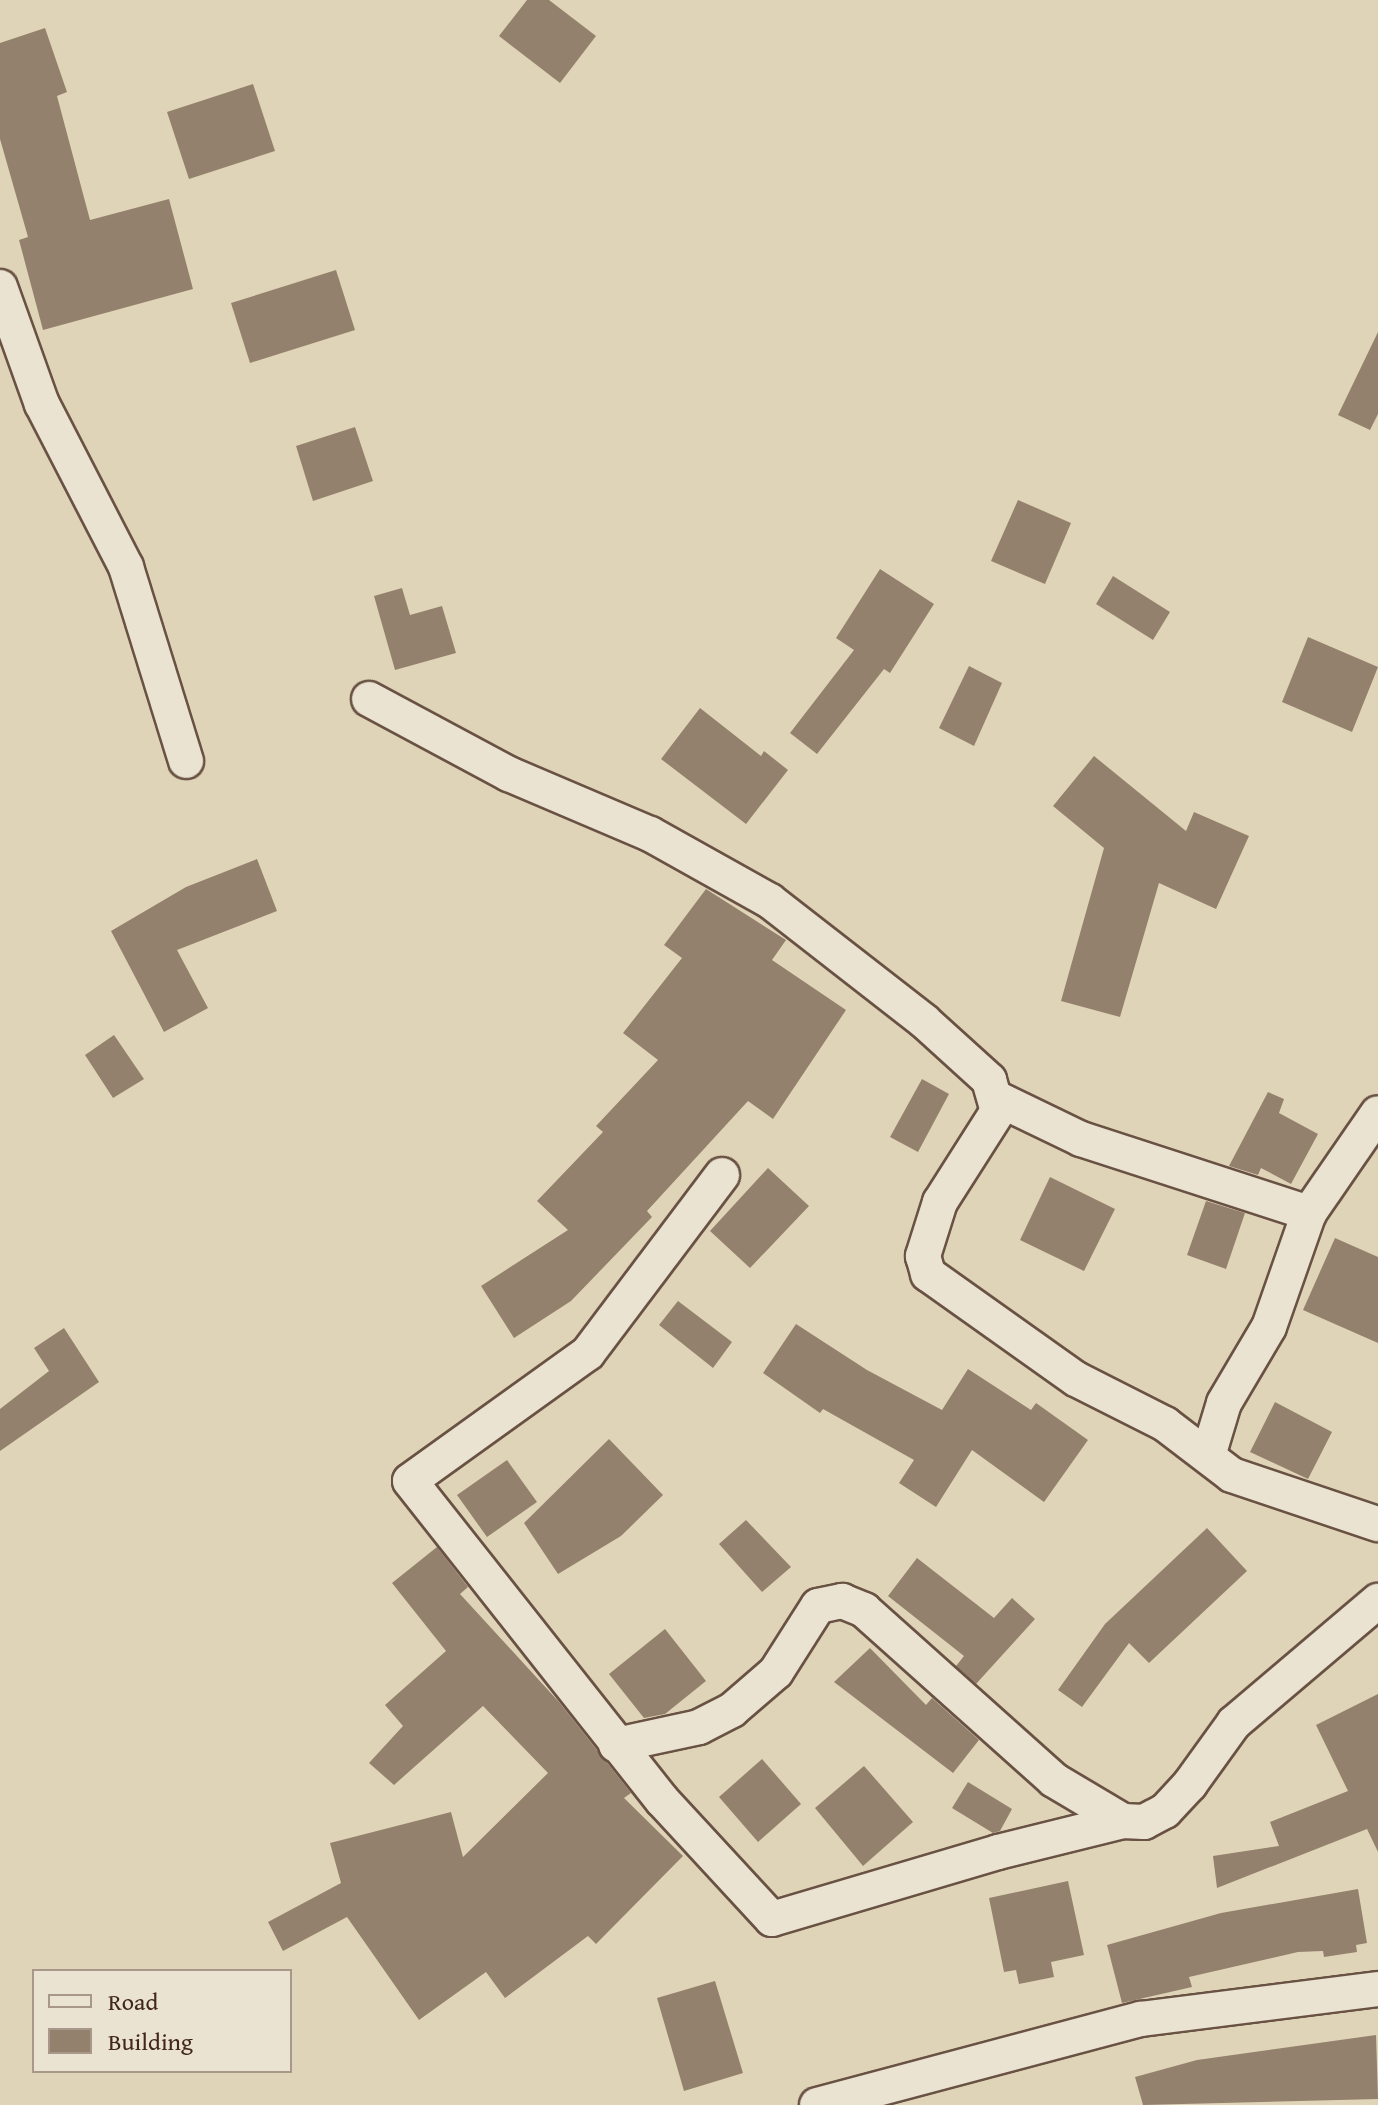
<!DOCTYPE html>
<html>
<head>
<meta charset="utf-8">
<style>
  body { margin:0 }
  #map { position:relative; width:1378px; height:2105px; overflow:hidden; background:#e0d4b8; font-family:"Gentium Book Plus",serif }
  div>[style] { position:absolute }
  .building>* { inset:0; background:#94816d }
  .roads { filter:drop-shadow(2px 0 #695243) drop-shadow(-2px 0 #695243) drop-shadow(0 2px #695243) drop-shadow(0 -2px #695243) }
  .minor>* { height:34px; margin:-17px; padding:0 17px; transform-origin:17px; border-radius:17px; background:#ebe3d1 }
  span { translate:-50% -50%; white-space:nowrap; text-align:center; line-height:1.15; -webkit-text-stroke:6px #ebe3d1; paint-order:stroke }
  .legend { position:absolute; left:32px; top:1969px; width:260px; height:104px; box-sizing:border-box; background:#ebe3d1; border:2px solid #a79889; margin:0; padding:10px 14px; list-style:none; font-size:24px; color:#41271c }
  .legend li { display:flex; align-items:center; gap:16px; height:40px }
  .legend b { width:40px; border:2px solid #a79889 }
</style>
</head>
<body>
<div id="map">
  <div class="building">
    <div style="clip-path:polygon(527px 0,549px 0,596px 36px,560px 83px,499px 36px)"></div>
    <div style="clip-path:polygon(45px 28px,67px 92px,57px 96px,90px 220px,169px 199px,193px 289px,43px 330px,19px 240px,28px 237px,0 139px,0 43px)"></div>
    <div style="clip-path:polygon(253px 84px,275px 151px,189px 179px,167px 112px)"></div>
    <div style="clip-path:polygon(336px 270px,355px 330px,250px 363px,231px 303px)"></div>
    <div style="clip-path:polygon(1378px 332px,1378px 414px,1370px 430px,1338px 415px)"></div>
    <div style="clip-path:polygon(355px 427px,373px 481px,313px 501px,296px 446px)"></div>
    <div style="clip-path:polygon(1018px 500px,1071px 523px,1045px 584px,991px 561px)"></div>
    <div style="clip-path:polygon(880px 569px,934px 604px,890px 673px,884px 669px,817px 754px,790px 733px,854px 650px,836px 638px)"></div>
    <div style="clip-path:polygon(1113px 576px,1170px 612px,1153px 640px,1096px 604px)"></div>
    <div style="clip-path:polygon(402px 588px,410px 615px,442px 606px,456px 653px,395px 670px,374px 596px)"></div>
    <div style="clip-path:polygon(1308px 637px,1378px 667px,1352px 732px,1282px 702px)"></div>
    <div style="clip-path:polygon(969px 666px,1002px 683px,974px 746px,939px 728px)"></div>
    <div style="clip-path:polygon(700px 708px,761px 756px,764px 751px,788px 770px,746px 824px,661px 759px)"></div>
    <div style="clip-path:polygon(1094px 756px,1186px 831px,1194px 812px,1249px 836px,1216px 909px,1159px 883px,1120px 1017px,1061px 1001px,1104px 848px,1053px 806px)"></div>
    <div style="clip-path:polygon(257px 859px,277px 911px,177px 950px,208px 1008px,164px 1032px,111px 931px,186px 887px)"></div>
    <div style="clip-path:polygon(706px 889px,786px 940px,772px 960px,846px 1010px,773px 1119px,748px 1101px,647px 1211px,652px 1217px,571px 1301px,514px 1338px,481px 1286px,568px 1230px,537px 1201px,603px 1132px,596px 1126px,658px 1060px,623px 1033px,682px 958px,664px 945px)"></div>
    <div style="clip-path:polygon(114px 1035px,144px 1079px,113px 1098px,85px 1055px)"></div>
    <div style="clip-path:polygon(922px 1079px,949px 1094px,918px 1152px,890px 1137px)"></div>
    <div style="clip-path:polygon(1268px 1092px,1284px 1099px,1279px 1113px,1318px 1134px,1291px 1184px,1261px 1168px,1258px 1175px,1229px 1166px)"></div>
    <div style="clip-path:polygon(768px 1168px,809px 1206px,750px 1268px,710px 1231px)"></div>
    <div style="clip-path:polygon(1050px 1177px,1115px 1209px,1084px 1271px,1020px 1240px)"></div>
    <div style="clip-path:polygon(1206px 1201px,1245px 1213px,1226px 1269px,1187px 1255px)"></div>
    <div style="clip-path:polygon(1335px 1238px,1378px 1257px,1378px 1343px,1303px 1310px)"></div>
    <div style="clip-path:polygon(678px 1301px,732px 1342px,713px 1368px,659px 1325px)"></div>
    <div style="clip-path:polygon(796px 1324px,867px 1370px,942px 1410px,968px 1369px,1031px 1410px,1036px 1403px,1088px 1440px,1044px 1502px,972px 1450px,936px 1507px,899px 1483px,914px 1460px,823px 1409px,820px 1413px,763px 1373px)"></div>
    <div style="clip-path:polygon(64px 1328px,99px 1382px,0 1451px,0 1409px,49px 1371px,34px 1348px)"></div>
    <div style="clip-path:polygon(1275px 1402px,1332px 1432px,1308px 1479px,1250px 1452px)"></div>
    <div style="clip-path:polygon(609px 1439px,663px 1495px,621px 1536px,558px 1574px,524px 1523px)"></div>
    <div style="clip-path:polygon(507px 1460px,537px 1502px,487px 1537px,457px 1495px)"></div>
    <div style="clip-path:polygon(746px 1520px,791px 1567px,762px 1592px,719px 1544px)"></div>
    <div style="clip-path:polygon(1207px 1528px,1247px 1571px,1149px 1663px,1129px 1643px,1082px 1707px,1058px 1690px,1105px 1624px)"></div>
    <div style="clip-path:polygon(437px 1547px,468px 1587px,460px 1594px,559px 1702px,631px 1793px,624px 1798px,683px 1856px,596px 1944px,588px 1936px,505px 1998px,486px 1972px,419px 2020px,347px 1917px,283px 1951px,268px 1922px,341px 1883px,330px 1843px,451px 1812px,463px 1857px,548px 1773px,483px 1706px,394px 1785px,369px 1763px,403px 1726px,385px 1705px,446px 1651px,392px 1583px)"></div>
    <div style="clip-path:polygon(917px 1558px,994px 1618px,1012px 1598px,1035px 1619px,976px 1684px,956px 1666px,964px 1656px,888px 1596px)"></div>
    <div style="clip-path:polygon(665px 1629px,706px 1681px,665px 1714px,644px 1718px,609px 1674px)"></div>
    <div style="clip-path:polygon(870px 1648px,926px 1705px,932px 1698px,979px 1740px,953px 1773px,834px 1682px)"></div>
    <div style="clip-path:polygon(1378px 1694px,1378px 1852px,1367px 1829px,1217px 1888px,1213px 1856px,1279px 1846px,1270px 1822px,1348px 1791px,1316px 1725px)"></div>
    <div style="clip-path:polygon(762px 1759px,801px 1804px,758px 1842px,719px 1797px)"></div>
    <div style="clip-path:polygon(864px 1766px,913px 1822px,863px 1866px,815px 1808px)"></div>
    <div style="clip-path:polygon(968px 1782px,1012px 1809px,1000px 1831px,993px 1833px,952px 1808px)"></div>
    <div style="clip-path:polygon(1068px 1881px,1084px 1955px,1051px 1962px,1054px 1977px,1019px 1984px,1016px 1970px,1004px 1972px,989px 1898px)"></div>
    <div style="clip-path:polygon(1358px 1889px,1367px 1943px,1356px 1945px,1357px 1952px,1324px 1957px,1323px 1951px,1298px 1952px,1189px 1977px,1192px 1987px,1122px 2003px,1107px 1945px,1221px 1913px)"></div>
    <div style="clip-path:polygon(715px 1981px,743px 2073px,684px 2091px,657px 1998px)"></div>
    <div style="clip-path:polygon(1376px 2035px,1378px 2099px,1143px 2105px,1135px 2077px,1197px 2060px)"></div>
  </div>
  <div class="roads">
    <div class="minor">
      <div style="left:0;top:287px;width:124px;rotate:70.3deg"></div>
      <div style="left:42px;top:404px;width:183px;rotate:62.7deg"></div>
      <div style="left:126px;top:567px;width:203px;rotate:72.8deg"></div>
      <div style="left:369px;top:699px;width:159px;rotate:28.2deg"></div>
      <div style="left:509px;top:774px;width:153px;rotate:23.1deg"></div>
      <div style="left:650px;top:834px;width:137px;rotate:29.2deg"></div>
      <div style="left:770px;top:901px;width:195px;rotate:37.9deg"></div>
      <div style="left:924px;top:1021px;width:88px;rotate:42.2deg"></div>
      <div style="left:989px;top:1080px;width:32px;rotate:74deg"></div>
      <div style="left:998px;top:1111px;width:108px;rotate:122.5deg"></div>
      <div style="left:940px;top:1202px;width:57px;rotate:107.5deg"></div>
      <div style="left:923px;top:1256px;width:19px;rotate:74deg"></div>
      <div style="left:928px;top:1274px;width:181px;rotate:35.4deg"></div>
      <div style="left:1076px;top:1379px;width:100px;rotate:26.8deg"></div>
      <div style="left:1165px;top:1424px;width:84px;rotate:37.3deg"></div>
      <div style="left:1232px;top:1475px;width:154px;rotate:18.6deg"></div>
      <div style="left:996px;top:1098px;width:94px;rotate:25.8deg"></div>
      <div style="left:1081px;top:1139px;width:240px;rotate:18deg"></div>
      <div style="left:722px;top:1175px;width:223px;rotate:127deg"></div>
      <div style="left:588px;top:1353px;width:219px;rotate:144.3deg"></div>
      <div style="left:410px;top:1481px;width:407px;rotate:51.7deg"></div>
      <div style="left:662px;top:1800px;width:162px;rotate:47.3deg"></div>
      <div style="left:772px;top:1919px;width:236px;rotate:-16.5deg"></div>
      <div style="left:998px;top:1852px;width:129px;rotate:-13.9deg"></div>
      <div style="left:1123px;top:1821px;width:21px;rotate:3deg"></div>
      <div style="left:1144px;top:1822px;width:24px;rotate:-28deg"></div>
      <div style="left:1165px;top:1811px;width:37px;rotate:-47deg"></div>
      <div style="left:1190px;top:1784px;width:75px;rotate:-54.2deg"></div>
      <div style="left:1234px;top:1723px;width:189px;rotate:-40.3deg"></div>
      <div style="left:1208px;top:1456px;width:55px;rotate:-73.2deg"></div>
      <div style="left:1224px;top:1403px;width:88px;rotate:-59.4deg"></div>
      <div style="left:1269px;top:1327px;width:121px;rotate:-70.7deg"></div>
      <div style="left:1309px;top:1213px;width:121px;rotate:-55.4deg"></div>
      <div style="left:616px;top:1745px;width:85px;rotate:-12.2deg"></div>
      <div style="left:699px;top:1727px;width:37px;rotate:-27deg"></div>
      <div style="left:732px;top:1710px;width:58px;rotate:-40.8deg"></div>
      <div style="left:776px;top:1672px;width:78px;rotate:-57.5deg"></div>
      <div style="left:818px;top:1606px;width:25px;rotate:-12deg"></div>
      <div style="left:842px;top:1601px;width:24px;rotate:22deg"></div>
      <div style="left:864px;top:1610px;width:255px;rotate:41.8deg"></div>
      <div style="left:1054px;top:1780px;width:80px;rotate:30.7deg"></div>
      <div style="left:817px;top:2105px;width:335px;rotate:-14.9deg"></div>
      <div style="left:1141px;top:2019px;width:239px;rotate:-7.2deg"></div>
    </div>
  </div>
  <ul class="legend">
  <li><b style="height:10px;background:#ebe3d1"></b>Road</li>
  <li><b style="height:22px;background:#94816d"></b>Building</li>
  </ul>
</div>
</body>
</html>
